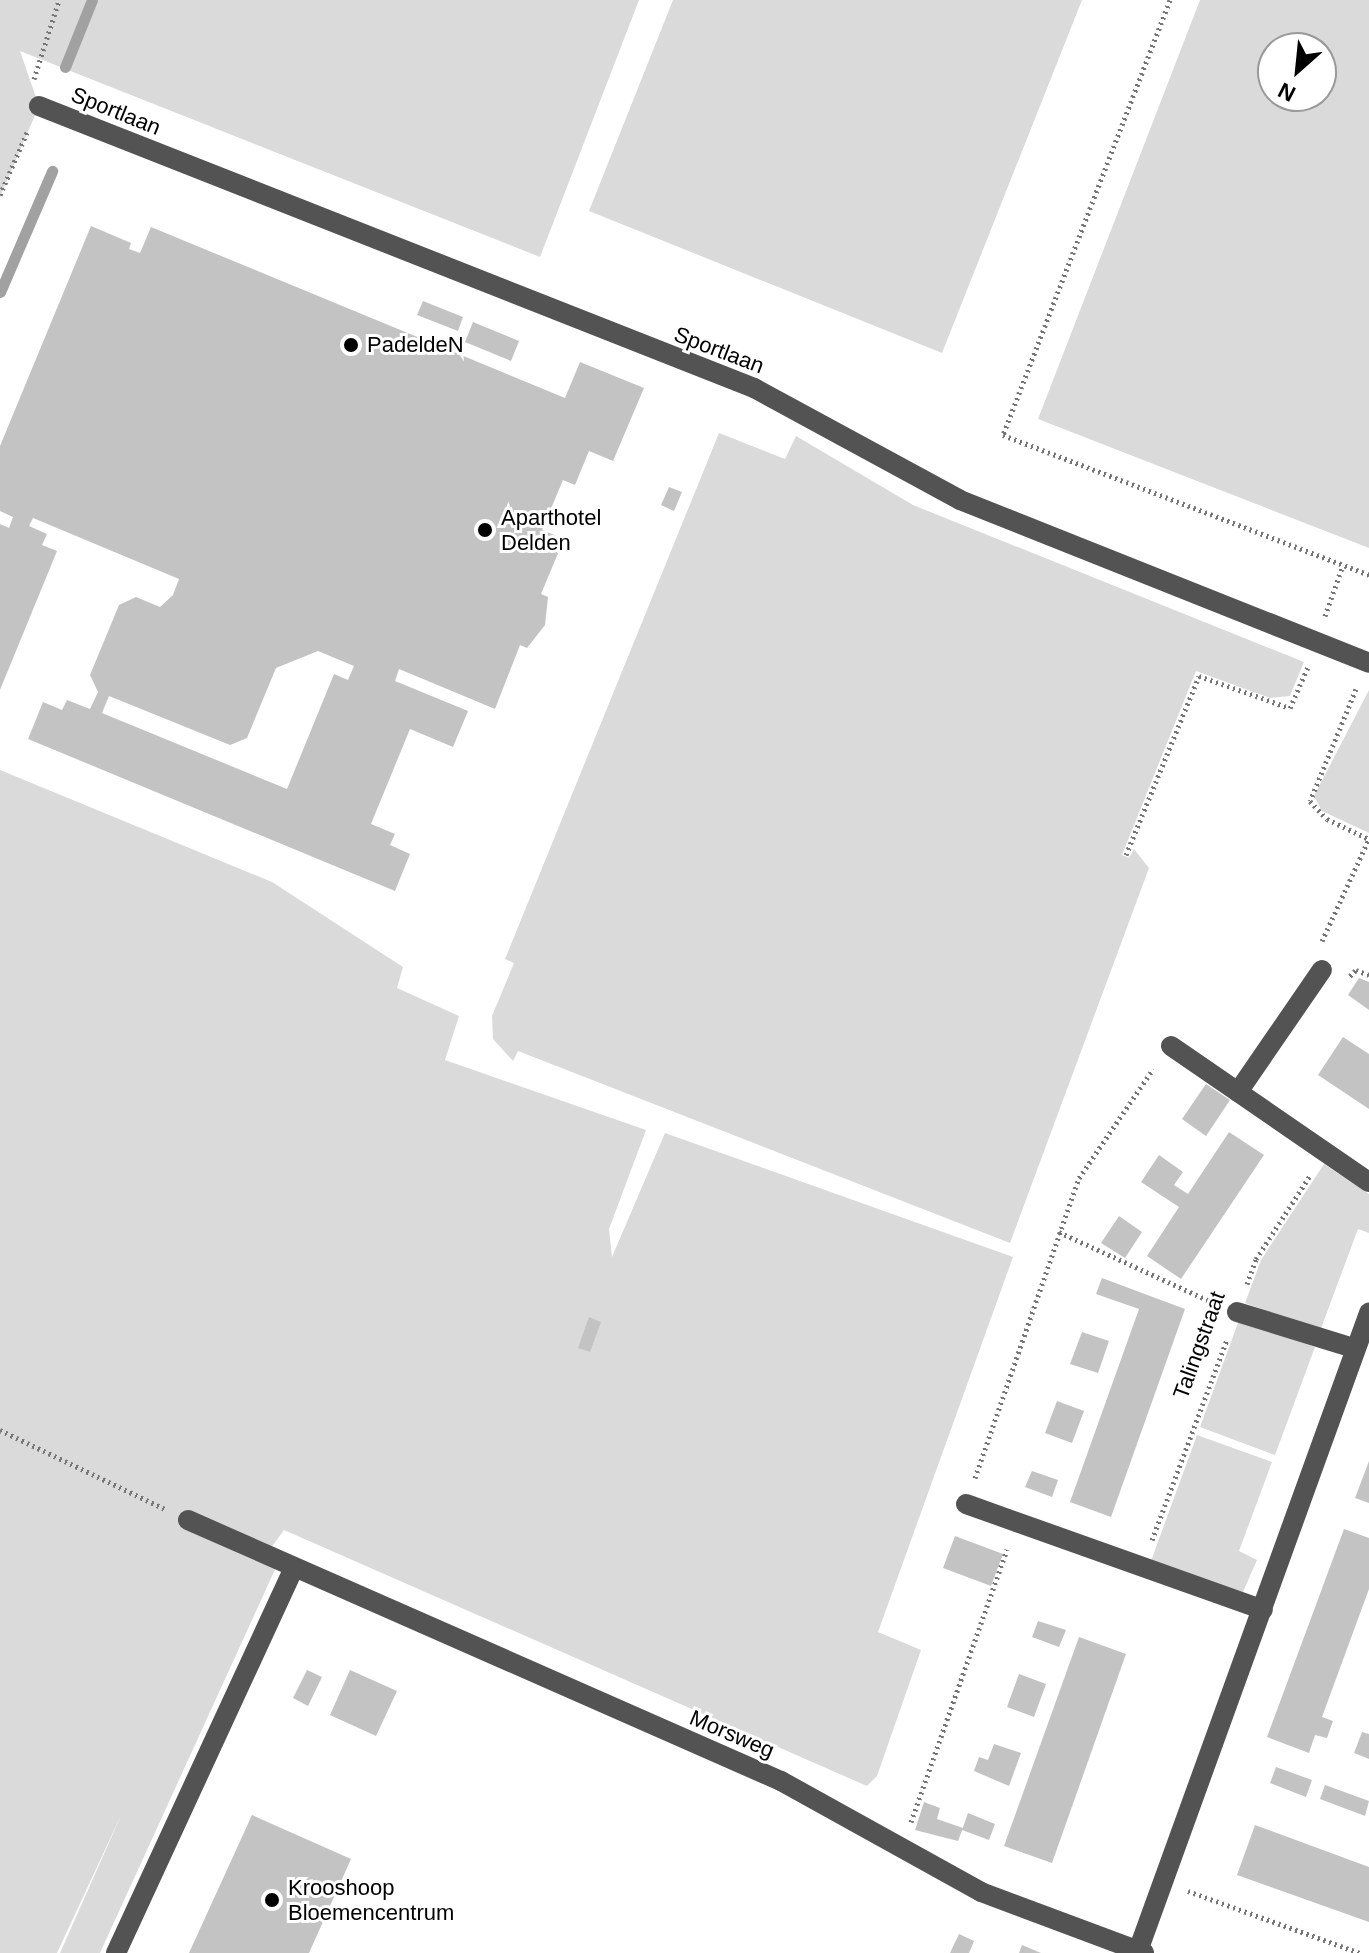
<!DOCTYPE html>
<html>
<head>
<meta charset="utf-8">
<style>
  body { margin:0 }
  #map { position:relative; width:1369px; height:1953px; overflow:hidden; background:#fff; font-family:Arial,sans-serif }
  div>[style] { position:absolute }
  .green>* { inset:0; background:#dadada }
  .stream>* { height:11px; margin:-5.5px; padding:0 5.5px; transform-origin:5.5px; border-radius:5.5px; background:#a1a1a1 }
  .building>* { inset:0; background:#c3c3c3 }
  .path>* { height:5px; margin-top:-2.5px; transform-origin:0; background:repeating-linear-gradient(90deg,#757575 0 2px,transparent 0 6px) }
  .minor>* { height:20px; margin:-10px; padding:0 10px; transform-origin:10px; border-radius:10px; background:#535353 }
  .dots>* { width:22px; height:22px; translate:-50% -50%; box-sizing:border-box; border:4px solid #fff; border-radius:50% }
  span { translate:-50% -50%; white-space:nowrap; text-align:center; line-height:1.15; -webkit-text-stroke:6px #fff; paint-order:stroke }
  .street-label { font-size:22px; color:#000 }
  .poi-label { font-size:22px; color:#000 }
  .left { translate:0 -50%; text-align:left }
  .north { position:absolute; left:1257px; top:32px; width:80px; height:80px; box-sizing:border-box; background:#fff; border:2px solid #999; border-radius:50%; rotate:207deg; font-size:22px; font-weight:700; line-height:32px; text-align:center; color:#000 }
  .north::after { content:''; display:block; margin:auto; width:28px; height:36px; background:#000; clip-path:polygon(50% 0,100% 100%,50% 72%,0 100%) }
</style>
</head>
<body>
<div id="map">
  <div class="green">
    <div style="clip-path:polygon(0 0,639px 0,540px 257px,20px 51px,39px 106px,0 197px)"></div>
    <div style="clip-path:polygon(673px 0,1082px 0,942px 353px,589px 211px)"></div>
    <div style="clip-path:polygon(evenodd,1200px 0,1369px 0,1369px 548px,1038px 419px,1200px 0,1273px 48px,1321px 48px,1321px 96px,1273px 96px,1273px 48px)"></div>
    <div style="clip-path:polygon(719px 433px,785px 459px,796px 436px,913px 505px,1304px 662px,1290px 696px,1270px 698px,1196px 671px,1122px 855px,1129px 858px,1134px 849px,1149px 868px,1010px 1243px,518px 1051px,513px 1061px,493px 1039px,492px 1016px,514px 963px,505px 959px)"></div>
    <div style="clip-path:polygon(1369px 690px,1369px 833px,1322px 811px,1314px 796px)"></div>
    <div style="clip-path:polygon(0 770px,272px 882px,403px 967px,397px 988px,459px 1016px,445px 1060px,646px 1130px,609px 1229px,612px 1257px,665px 1133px,1013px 1257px,878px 1632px,921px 1650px,877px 1776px,867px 1786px,284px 1530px,265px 1556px,278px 1563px,100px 1953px,60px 1953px,123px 1811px,57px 1953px,0 1953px)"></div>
    <div style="clip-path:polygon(1324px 1164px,1369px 1194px,1369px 1233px,1358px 1229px,1320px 1331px,1245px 1303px,1261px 1260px)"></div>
    <div style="clip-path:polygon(1239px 1320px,1315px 1347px,1275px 1455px,1200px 1427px)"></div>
    <div style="clip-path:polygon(1197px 1435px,1272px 1462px,1239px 1551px,1257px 1560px,1243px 1592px,1151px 1561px)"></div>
  </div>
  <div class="stream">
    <div style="left:65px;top:67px;width:72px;rotate:-68.1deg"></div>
    <div style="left:0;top:292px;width:132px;rotate:-66.7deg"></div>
  </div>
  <div class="building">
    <div style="clip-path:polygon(evenodd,91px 226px,131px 243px,129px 249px,140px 253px,151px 227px,565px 398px,580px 362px,644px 388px,613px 461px,589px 451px,575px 485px,563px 480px,542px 530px,564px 539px,541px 594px,548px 597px,545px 625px,527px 648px,520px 645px,495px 709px,399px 669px,395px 681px,468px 711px,453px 747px,410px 729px,371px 824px,395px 834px,390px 845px,410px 854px,395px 891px,28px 739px,43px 702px,62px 710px,67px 700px,90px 709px,98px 692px,90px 675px,119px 605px,136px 597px,160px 607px,173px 595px,179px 579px,33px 518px,29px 526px,47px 534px,42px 545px,57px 551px,0 690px,0 524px,9px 528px,13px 517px,0 511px,0 446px,91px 226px,318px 651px,354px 666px,348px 680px,334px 674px,287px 789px,102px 713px,109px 696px,230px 745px,247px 738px,276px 668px,318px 651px)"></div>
    <div style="clip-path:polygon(423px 301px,463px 317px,458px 331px,417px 315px)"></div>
    <div style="clip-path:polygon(473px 322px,519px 341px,511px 361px,465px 342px)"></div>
    <div style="clip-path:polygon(669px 487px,682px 492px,674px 511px,661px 505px)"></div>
    <div style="clip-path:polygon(1359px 978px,1369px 982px,1369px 1010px,1348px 995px)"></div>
    <div style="clip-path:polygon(1343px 1037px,1369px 1054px,1369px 1109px,1318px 1075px)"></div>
    <div style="clip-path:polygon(1206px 1084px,1230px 1100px,1206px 1136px,1182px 1119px)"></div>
    <div style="clip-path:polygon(1229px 1132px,1264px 1155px,1181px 1279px,1147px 1256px,1179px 1207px,1141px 1182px,1159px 1155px,1183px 1172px,1174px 1185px,1188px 1194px)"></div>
    <div style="clip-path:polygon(1119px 1216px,1142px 1232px,1125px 1258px,1101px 1243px)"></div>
    <div style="clip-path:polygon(1102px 1278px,1185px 1309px,1111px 1517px,1070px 1502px,1139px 1309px,1096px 1294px)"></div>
    <div style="clip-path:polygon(589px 1317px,601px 1322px,590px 1352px,578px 1348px)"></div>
    <div style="clip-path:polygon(1082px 1332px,1109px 1341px,1098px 1373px,1070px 1364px)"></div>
    <div style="clip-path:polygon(1057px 1401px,1084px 1411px,1072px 1443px,1045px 1433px)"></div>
    <div style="clip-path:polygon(1369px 1461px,1369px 1503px,1355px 1498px)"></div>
    <div style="clip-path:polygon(1032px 1471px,1058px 1480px,1052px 1497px,1025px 1487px)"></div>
    <div style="clip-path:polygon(1344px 1529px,1369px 1538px,1369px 1589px,1322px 1717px,1333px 1721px,1327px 1738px,1315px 1735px,1309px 1753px,1267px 1737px)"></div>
    <div style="clip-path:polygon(955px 1536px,1003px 1554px,991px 1586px,943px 1568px)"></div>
    <div style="clip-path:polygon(1038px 1621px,1066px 1630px,1059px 1647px,1032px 1637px)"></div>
    <div style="clip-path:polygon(1079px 1637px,1126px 1654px,1052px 1863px,1004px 1846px)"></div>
    <div style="clip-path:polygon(307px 1670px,322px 1677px,308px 1706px,293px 1698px)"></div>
    <div style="clip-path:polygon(350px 1670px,397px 1691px,376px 1736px,330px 1715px)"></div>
    <div style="clip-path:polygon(1019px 1674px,1046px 1684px,1034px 1717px,1007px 1707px)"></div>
    <div style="clip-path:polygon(1362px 1732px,1369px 1734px,1369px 1759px,1354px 1753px)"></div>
    <div style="clip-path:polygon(994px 1744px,1021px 1753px,1009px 1786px,974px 1771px,979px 1757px,988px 1760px)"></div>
    <div style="clip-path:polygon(1276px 1767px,1312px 1780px,1306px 1797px,1270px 1783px)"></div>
    <div style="clip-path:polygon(1325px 1785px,1369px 1801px,1365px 1816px,1320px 1799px)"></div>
    <div style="clip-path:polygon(924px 1802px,940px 1808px,937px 1819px,963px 1828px,958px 1841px,915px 1830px)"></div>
    <div style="clip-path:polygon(968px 1813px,995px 1824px,989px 1840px,962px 1830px)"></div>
    <div style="clip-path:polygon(252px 1815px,351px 1859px,309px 1953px,189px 1953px)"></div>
    <div style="clip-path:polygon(1255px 1825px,1369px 1867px,1369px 1922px,1237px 1875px)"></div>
    <div style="clip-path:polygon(959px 1934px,974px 1941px,969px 1953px,950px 1953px)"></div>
    <div style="clip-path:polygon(1022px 1945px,1041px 1953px,1019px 1953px)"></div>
  </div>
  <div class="path">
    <div style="left:1170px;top:0;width:466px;rotate:111deg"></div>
    <div style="left:1003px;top:435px;width:392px;rotate:20.9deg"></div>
    <div style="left:34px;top:79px;width:83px;rotate:-72.4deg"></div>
    <div style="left:0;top:195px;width:71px;rotate:-66.7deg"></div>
    <div style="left:1325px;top:616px;width:54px;rotate:-70.6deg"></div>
    <div style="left:1356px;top:689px;width:121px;rotate:112.3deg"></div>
    <div style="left:1310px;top:801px;width:25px;rotate:47deg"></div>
    <div style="left:1327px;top:819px;width:47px;rotate:25.5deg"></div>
    <div style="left:1126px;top:855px;width:193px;rotate:-67.8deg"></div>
    <div style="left:1199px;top:676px;width:96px;rotate:19.4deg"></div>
    <div style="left:1290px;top:708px;width:45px;rotate:-66.3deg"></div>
    <div style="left:1322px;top:941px;width:112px;rotate:-65.3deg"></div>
    <div style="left:1350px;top:976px;width:8px;rotate:-45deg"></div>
    <div style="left:1356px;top:970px;width:14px;rotate:21deg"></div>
    <div style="left:1059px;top:1232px;width:170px;rotate:24.6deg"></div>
    <div style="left:1247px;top:1284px;width:27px;rotate:-70deg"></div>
    <div style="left:1256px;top:1259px;width:99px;rotate:-57deg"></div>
    <div style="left:0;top:1430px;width:183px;rotate:25.6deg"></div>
    <div style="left:975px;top:1478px;width:318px;rotate:-70.9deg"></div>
    <div style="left:1079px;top:1178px;width:132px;rotate:-55.8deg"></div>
    <div style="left:1152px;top:1540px;width:215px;rotate:-69.5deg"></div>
    <div style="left:911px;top:1822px;width:289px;rotate:-70.6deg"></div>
    <div style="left:1188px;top:1891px;width:183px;rotate:19.8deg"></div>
  </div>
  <div class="minor">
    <div style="left:39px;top:106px;width:769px;rotate:21.52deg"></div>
    <div style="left:754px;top:388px;width:234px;rotate:28.5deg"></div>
    <div style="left:960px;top:500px;width:440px;rotate:21.7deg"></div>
    <div style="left:1171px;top:1046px;width:240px;rotate:34.5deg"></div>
    <div style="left:1238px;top:1092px;width:148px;rotate:-55.5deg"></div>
    <div style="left:1237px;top:1312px;width:121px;rotate:17.2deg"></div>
    <div style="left:966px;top:1504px;width:315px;rotate:19.6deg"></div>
    <div style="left:188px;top:1520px;width:648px;rotate:23.76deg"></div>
    <div style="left:781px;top:1781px;width:229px;rotate:29deg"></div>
    <div style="left:981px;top:1892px;width:174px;rotate:20.5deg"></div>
    <div style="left:1138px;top:1951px;width:679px;rotate:-70.1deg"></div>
    <div style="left:116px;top:1953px;width:422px;rotate:-65.2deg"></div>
  </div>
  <div class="dots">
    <div style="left:351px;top:345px;background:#000"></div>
    <div style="left:485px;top:530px;background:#000"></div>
    <div style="left:272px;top:1900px;background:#000"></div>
  </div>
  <div class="street-label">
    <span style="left:116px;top:111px;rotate:22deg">Sportlaan</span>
    <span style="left:719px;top:350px;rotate:21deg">Sportlaan</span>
    <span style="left:1199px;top:1345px;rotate:-70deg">Talingstraat</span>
    <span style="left:732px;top:1734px;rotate:23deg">Morsweg</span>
  </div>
  <div class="poi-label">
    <span class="left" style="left:367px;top:345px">PadeldeN</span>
    <span class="left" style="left:501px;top:530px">Aparthotel<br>Delden</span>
    <span class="left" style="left:288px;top:1900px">Krooshoop<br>Bloemencentrum</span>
  </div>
  <div class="north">N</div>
</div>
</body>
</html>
